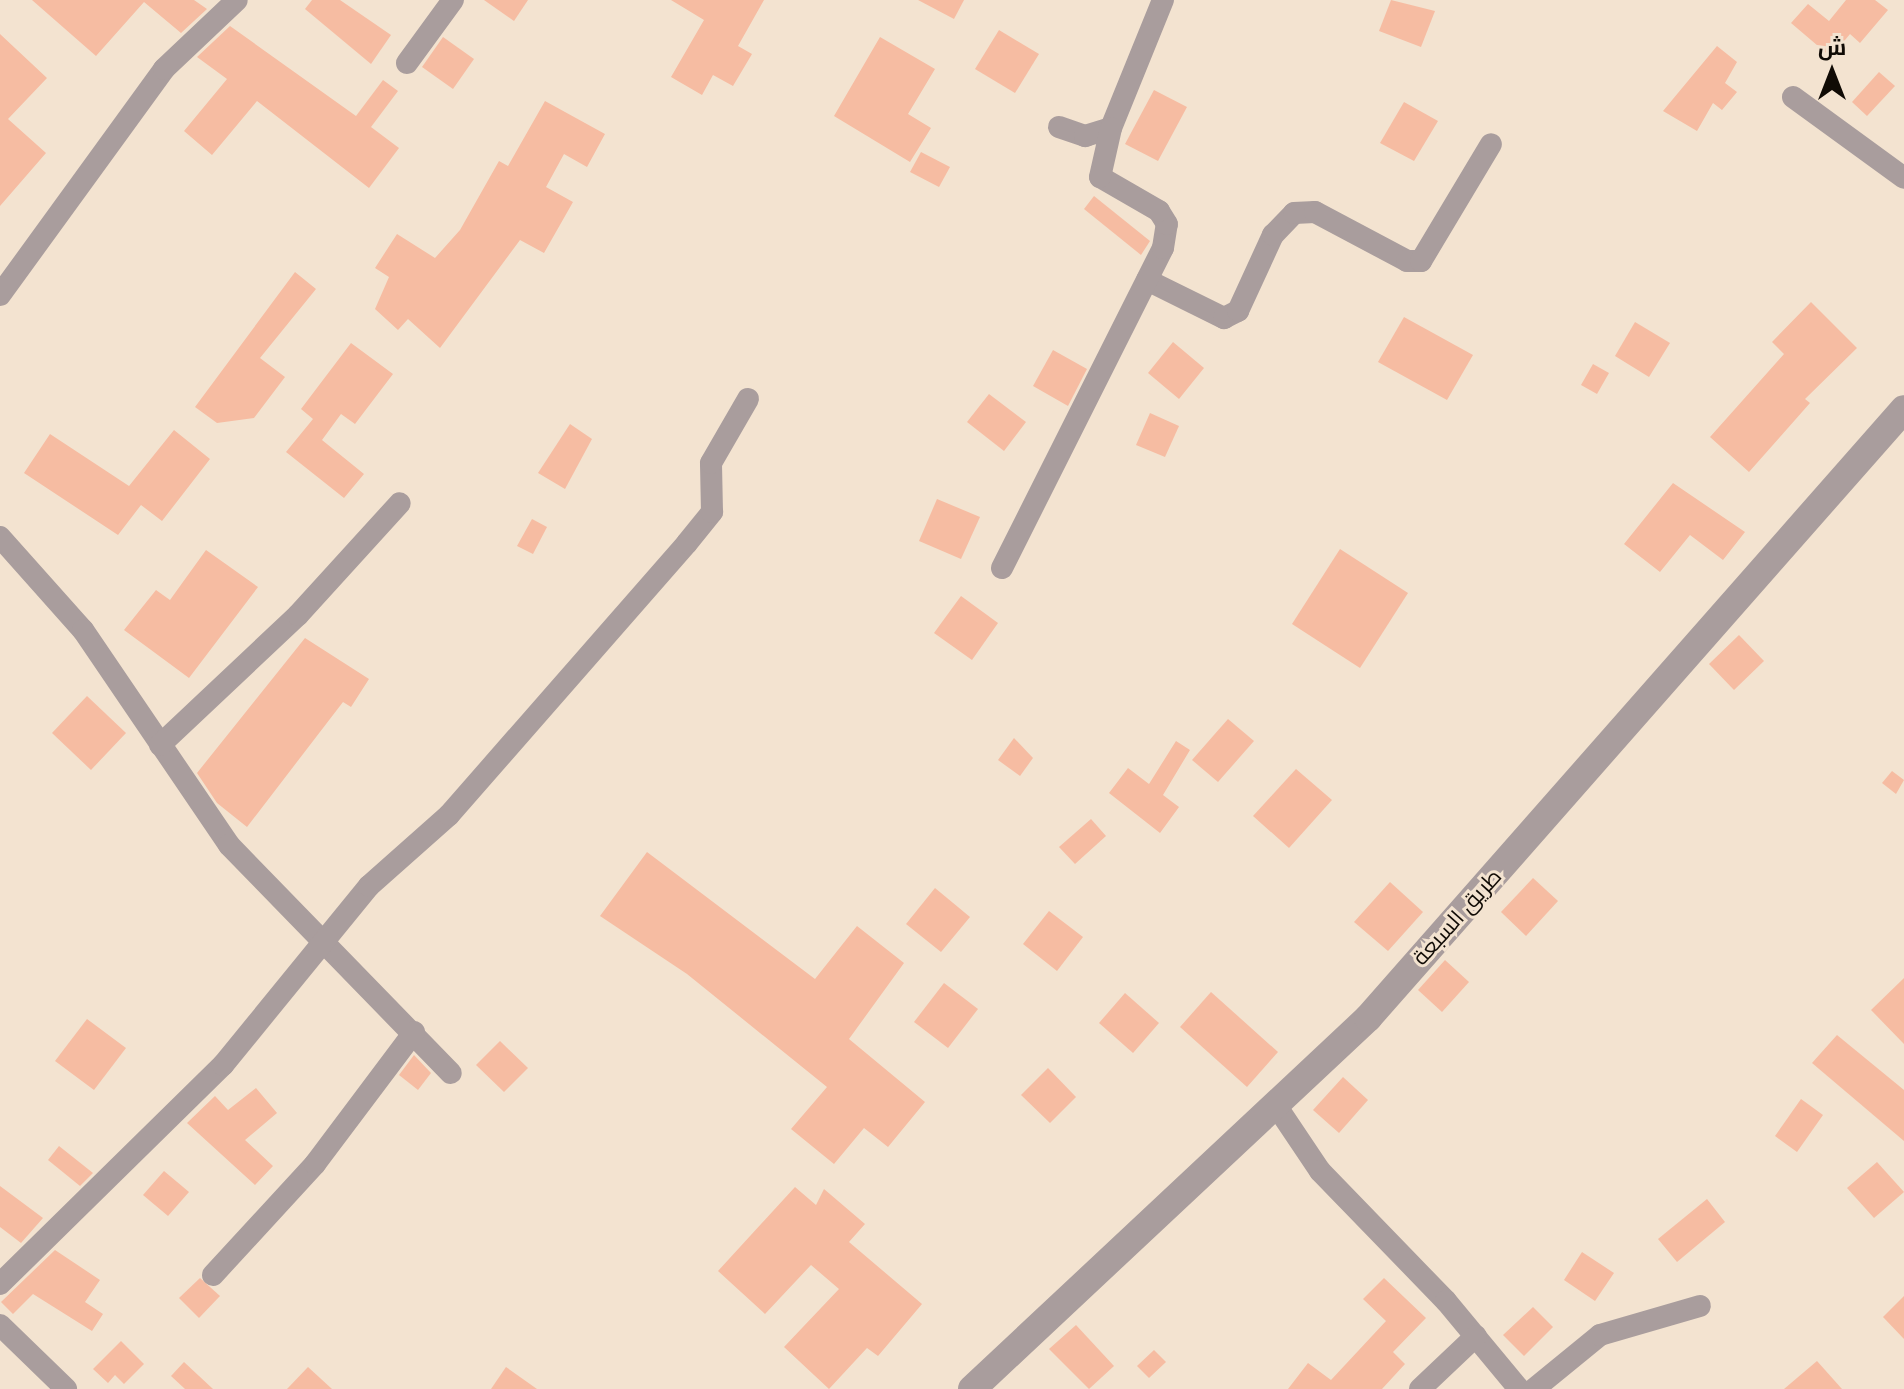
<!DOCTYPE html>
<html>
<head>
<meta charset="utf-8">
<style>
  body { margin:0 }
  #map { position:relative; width:1904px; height:1389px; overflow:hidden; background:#f3e3d0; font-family:"DM Sans",Cairo,sans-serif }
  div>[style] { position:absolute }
  .building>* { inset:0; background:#f6bca2 }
  .minor>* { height:22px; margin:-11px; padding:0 11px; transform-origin:11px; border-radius:11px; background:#a99d9d }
  .tertiary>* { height:28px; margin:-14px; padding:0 14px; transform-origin:14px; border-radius:14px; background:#a99d9d }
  span { translate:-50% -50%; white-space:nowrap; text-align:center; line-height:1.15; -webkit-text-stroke:6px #f3e3d0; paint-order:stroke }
  .street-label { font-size:22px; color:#100b05 }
  .north { position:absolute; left:1792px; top:32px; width:80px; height:80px; -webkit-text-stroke:6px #f3e3d0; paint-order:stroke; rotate:0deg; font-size:22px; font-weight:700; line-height:32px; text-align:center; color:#100b05 }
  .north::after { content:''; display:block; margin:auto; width:28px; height:36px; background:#100b05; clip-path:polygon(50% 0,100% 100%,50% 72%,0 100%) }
</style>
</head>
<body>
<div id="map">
  <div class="building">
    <div style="clip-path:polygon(32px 0,194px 0,207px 9px,181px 33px,144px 2px,96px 56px)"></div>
    <div style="clip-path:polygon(312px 0,340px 0,391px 35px,371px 64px,305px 9px)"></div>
    <div style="clip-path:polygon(484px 0,528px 0,514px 21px)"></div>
    <div style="clip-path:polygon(671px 0,764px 0,738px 46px,752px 54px,733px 86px,713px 75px,702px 95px,671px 77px,704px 20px)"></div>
    <div style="clip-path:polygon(918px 0,964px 0,954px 19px)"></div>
    <div style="clip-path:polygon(1391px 0,1435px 11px,1421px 47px,1379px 31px)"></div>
    <div style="clip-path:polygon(1846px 0,1875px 0,1888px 10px,1860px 43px,1850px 34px,1831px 57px,1791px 23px,1808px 4px,1829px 21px)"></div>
    <div style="clip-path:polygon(230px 26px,356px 116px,383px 80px,398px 91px,371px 127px,399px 148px,369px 188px,257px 101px,212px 155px,184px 131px,227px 79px,197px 57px)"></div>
    <div style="clip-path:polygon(999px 30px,1039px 54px,1015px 93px,975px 69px)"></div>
    <div style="clip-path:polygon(0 34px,47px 78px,8px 119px,46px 153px,0 206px)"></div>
    <div style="clip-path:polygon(443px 37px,474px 59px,453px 89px,422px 67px)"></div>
    <div style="clip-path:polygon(880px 37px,935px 69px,908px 114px,931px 128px,910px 162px,834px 116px)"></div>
    <div style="clip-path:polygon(1717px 46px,1737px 62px,1725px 83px,1737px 92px,1722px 110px,1713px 103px,1697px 131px,1663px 111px)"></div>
    <div style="clip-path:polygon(1879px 72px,1895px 86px,1867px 116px,1852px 102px)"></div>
    <div style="clip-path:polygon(1154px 90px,1187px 107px,1158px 161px,1125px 144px)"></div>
    <div style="clip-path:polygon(545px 101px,605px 134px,587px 167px,564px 154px,546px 187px,573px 202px,544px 253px,520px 240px,440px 348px,408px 319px,398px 330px,375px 309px,389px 277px,375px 268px,397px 234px,435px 258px,460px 230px,499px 161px,508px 166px)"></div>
    <div style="clip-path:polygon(1404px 102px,1438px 121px,1414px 161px,1380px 143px)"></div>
    <div style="clip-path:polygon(921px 152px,950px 167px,939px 187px,910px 172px)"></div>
    <div style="clip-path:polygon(1094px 196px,1150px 241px,1141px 255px,1084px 209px)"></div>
    <div style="clip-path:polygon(295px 272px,316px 289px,260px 358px,285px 377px,254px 418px,217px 423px,195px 407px)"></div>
    <div style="clip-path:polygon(1811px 302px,1857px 348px,1805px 399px,1810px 403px,1749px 472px,1710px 437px,1784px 354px,1772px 342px)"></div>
    <div style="clip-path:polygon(1404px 317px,1473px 355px,1447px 400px,1378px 362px)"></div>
    <div style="clip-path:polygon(1635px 322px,1670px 343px,1649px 377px,1615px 356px)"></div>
    <div style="clip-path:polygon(1173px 342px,1204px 368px,1179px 399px,1148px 373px)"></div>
    <div style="clip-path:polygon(351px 343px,393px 374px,355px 424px,341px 414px,322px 440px,364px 474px,344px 498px,286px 452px,313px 419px,301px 409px)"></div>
    <div style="clip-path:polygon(1053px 350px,1087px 369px,1068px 406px,1033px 386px)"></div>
    <div style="clip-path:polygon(1593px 364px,1609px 373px,1597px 394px,1581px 385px)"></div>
    <div style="clip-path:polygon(989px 394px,1026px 422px,1004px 451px,967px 422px)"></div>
    <div style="clip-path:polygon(1150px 413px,1179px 426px,1165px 457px,1136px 445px)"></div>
    <div style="clip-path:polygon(570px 424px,592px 439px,565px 489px,538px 473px)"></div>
    <div style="clip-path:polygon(174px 430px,210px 459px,162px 521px,141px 505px,118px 535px,24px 473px,50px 434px,129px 486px)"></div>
    <div style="clip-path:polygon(1673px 483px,1745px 532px,1723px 560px,1690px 535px,1660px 572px,1624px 544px)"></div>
    <div style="clip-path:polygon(937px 499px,980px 517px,961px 559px,919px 541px)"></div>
    <div style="clip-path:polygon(532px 519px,547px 527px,533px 554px,517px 546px)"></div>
    <div style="clip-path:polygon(1340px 549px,1408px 593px,1360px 668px,1292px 624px)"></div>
    <div style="clip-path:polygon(206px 550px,258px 587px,189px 678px,124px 630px,156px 590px,170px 600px)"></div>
    <div style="clip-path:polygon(961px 596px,998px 623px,972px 660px,934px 633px)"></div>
    <div style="clip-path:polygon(1739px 635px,1764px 661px,1734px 690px,1709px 664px)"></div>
    <div style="clip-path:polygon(305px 638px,369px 679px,351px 707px,343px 702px,247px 827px,217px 803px,197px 773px)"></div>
    <div style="clip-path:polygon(87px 696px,126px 733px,91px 770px,52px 733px)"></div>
    <div style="clip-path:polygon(1228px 719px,1254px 741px,1218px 782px,1192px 760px)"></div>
    <div style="clip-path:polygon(1014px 738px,1033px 758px,1020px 776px,998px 760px)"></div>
    <div style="clip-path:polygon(1176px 741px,1190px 750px,1163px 795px,1179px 807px,1160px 833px,1109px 793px,1128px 768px,1149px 784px)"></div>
    <div style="clip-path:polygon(1296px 769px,1332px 800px,1289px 848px,1253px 816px)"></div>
    <div style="clip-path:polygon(1892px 771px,1904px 780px,1896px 794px,1882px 783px)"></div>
    <div style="clip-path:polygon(1091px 819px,1106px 836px,1075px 864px,1059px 847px)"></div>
    <div style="clip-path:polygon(647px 852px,815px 979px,857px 926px,904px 963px,849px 1039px,925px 1102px,888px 1147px,864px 1128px,834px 1164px,791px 1129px,827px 1087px,687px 974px,600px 916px)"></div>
    <div style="clip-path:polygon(1533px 878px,1558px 901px,1526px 936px,1501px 912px)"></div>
    <div style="clip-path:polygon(1390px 882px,1423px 912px,1388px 951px,1354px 922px)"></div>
    <div style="clip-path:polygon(935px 888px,970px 917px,941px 952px,906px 924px)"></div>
    <div style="clip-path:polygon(1049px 911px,1083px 937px,1057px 971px,1023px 944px)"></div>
    <div style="clip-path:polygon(1445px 960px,1469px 982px,1442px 1012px,1418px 990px)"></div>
    <div style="clip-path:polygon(1904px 978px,1904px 1044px,1871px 1010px)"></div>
    <div style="clip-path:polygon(944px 983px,978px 1009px,948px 1048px,914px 1022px)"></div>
    <div style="clip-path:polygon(1211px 992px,1278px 1052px,1247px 1087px,1180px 1027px)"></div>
    <div style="clip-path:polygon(1125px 993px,1159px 1023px,1133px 1053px,1099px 1023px)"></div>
    <div style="clip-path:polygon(87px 1019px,126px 1048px,94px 1090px,55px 1061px)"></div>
    <div style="clip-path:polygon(1837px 1035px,1904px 1090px,1904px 1141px,1812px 1063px)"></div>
    <div style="clip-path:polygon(500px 1041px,528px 1068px,504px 1092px,476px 1065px)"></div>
    <div style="clip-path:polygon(414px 1055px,431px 1073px,418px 1090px,399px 1075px)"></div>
    <div style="clip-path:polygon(1048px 1068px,1076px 1097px,1050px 1123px,1021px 1095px)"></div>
    <div style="clip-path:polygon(1343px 1077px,1368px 1100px,1339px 1133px,1313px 1110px)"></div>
    <div style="clip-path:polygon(256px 1088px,277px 1113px,245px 1140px,273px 1166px,255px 1185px,187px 1123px,215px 1096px,228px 1110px)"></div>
    <div style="clip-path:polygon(1801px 1099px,1823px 1115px,1797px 1152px,1775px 1136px)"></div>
    <div style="clip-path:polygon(59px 1146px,93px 1173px,80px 1186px,48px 1160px)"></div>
    <div style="clip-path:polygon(1877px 1162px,1904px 1192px,1874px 1218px,1847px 1188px)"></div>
    <div style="clip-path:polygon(164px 1171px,189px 1192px,168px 1216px,143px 1195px)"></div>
    <div style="clip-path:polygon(0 1186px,43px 1218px,21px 1243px,0 1227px)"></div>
    <div style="clip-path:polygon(795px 1187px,816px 1205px,824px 1189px,865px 1224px,849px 1242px,922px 1304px,878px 1356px,867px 1348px,829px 1389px,784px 1347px,839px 1289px,811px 1265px,765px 1314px,718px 1271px)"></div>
    <div style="clip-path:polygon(1707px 1199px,1725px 1222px,1677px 1262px,1658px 1239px)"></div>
    <div style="clip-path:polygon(55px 1250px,100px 1280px,85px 1302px,103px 1314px,92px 1331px,33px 1294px,13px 1314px,1px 1302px)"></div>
    <div style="clip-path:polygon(1582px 1252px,1614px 1273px,1595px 1301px,1564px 1280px)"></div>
    <div style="clip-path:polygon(200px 1278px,220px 1296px,199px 1318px,179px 1298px)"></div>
    <div style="clip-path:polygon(1384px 1278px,1426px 1318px,1393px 1352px,1405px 1364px,1382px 1389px,1288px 1389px,1308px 1363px,1331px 1380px,1386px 1321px,1363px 1299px)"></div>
    <div style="clip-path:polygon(1904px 1296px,1904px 1339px,1883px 1317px)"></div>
    <div style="clip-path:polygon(1533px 1307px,1553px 1327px,1524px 1356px,1503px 1335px)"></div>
    <div style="clip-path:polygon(1076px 1325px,1114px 1366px,1089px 1389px,1049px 1349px)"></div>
    <div style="clip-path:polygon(121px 1341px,144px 1364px,124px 1384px,115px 1375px,108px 1383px,93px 1369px)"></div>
    <div style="clip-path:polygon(1154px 1350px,1166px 1362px,1149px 1378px,1137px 1366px)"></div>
    <div style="clip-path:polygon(1817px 1361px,1842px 1389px,1784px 1389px)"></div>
    <div style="clip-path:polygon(184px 1362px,213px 1389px,185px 1389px,171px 1376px)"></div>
    <div style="clip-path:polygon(308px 1367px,332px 1389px,287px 1389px)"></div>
    <div style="clip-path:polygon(506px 1367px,537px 1389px,491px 1389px)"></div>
  </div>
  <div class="minor">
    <div style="left:407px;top:63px;width:78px;rotate:-53.9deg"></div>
    <div style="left:1793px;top:97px;width:137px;rotate:36.1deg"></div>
    <div style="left:1059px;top:127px;width:28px;rotate:19deg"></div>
    <div style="left:1085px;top:136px;width:27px;rotate:-17deg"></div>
    <div style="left:1111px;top:128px;width:138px;rotate:-67.9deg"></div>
    <div style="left:1147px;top:280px;width:86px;rotate:26.3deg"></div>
    <div style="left:1224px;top:318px;width:16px;rotate:-27deg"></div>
    <div style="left:1238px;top:311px;width:84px;rotate:-65.3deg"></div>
    <div style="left:1273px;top:235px;width:30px;rotate:-46deg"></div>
    <div style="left:1294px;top:213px;width:21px;rotate:-3deg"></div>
    <div style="left:1315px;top:212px;width:104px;rotate:28deg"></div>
    <div style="left:1407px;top:261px;width:14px"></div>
    <div style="left:1421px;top:261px;width:136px;rotate:-59.1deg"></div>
    <div style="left:0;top:295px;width:279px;rotate:-54deg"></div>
    <div style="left:164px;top:69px;width:100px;rotate:-43.4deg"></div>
    <div style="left:0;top:537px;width:125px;rotate:48.3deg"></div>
    <div style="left:83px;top:630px;width:260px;rotate:55.8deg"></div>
    <div style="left:229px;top:845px;width:318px;rotate:45.8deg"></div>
    <div style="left:1002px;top:568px;width:358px;rotate:-63.3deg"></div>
    <div style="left:1163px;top:248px;width:24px;rotate:-81deg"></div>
    <div style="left:1167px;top:224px;width:15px;rotate:-122deg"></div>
    <div style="left:1159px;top:211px;width:68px;rotate:-150deg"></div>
    <div style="left:1100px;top:177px;width:50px;rotate:-77.3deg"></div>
    <div style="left:160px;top:745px;width:190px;rotate:-43.3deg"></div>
    <div style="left:298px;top:615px;width:151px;rotate:-47.7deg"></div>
    <div style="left:1277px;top:1107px;width:77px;rotate:56.1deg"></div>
    <div style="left:1320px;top:1171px;width:181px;rotate:45.9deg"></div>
    <div style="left:1446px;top:1301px;width:114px;rotate:50.3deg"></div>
    <div style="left:213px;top:1275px;width:151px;rotate:-47.4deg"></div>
    <div style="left:315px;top:1164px;width:165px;rotate:-53.1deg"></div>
    <div style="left:0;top:1284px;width:313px;rotate:-44.5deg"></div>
    <div style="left:223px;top:1065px;width:231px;rotate:-50.8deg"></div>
    <div style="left:369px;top:886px;width:107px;rotate:-41.6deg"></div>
    <div style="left:449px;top:815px;width:361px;rotate:-48.8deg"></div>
    <div style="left:687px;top:543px;width:40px;rotate:-51deg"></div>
    <div style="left:712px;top:512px;width:49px;rotate:-91.2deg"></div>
    <div style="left:711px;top:463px;width:74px;rotate:-60deg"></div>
    <div style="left:0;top:1325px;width:92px;rotate:44.1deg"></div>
    <div style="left:1420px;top:1389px;width:77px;rotate:-43.4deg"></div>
    <div style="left:1534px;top:1389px;width:85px;rotate:-39.3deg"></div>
    <div style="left:1600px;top:1335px;width:104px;rotate:-16.2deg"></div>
  </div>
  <div class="tertiary">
    <div style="left:972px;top:1389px;width:543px;rotate:-43.13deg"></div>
    <div style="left:1368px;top:1018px;width:811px;rotate:-48.65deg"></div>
  </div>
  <div class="street-label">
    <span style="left:1457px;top:917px;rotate:-48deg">طريق السبعة</span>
  </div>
  <div class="north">ش</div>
</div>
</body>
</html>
